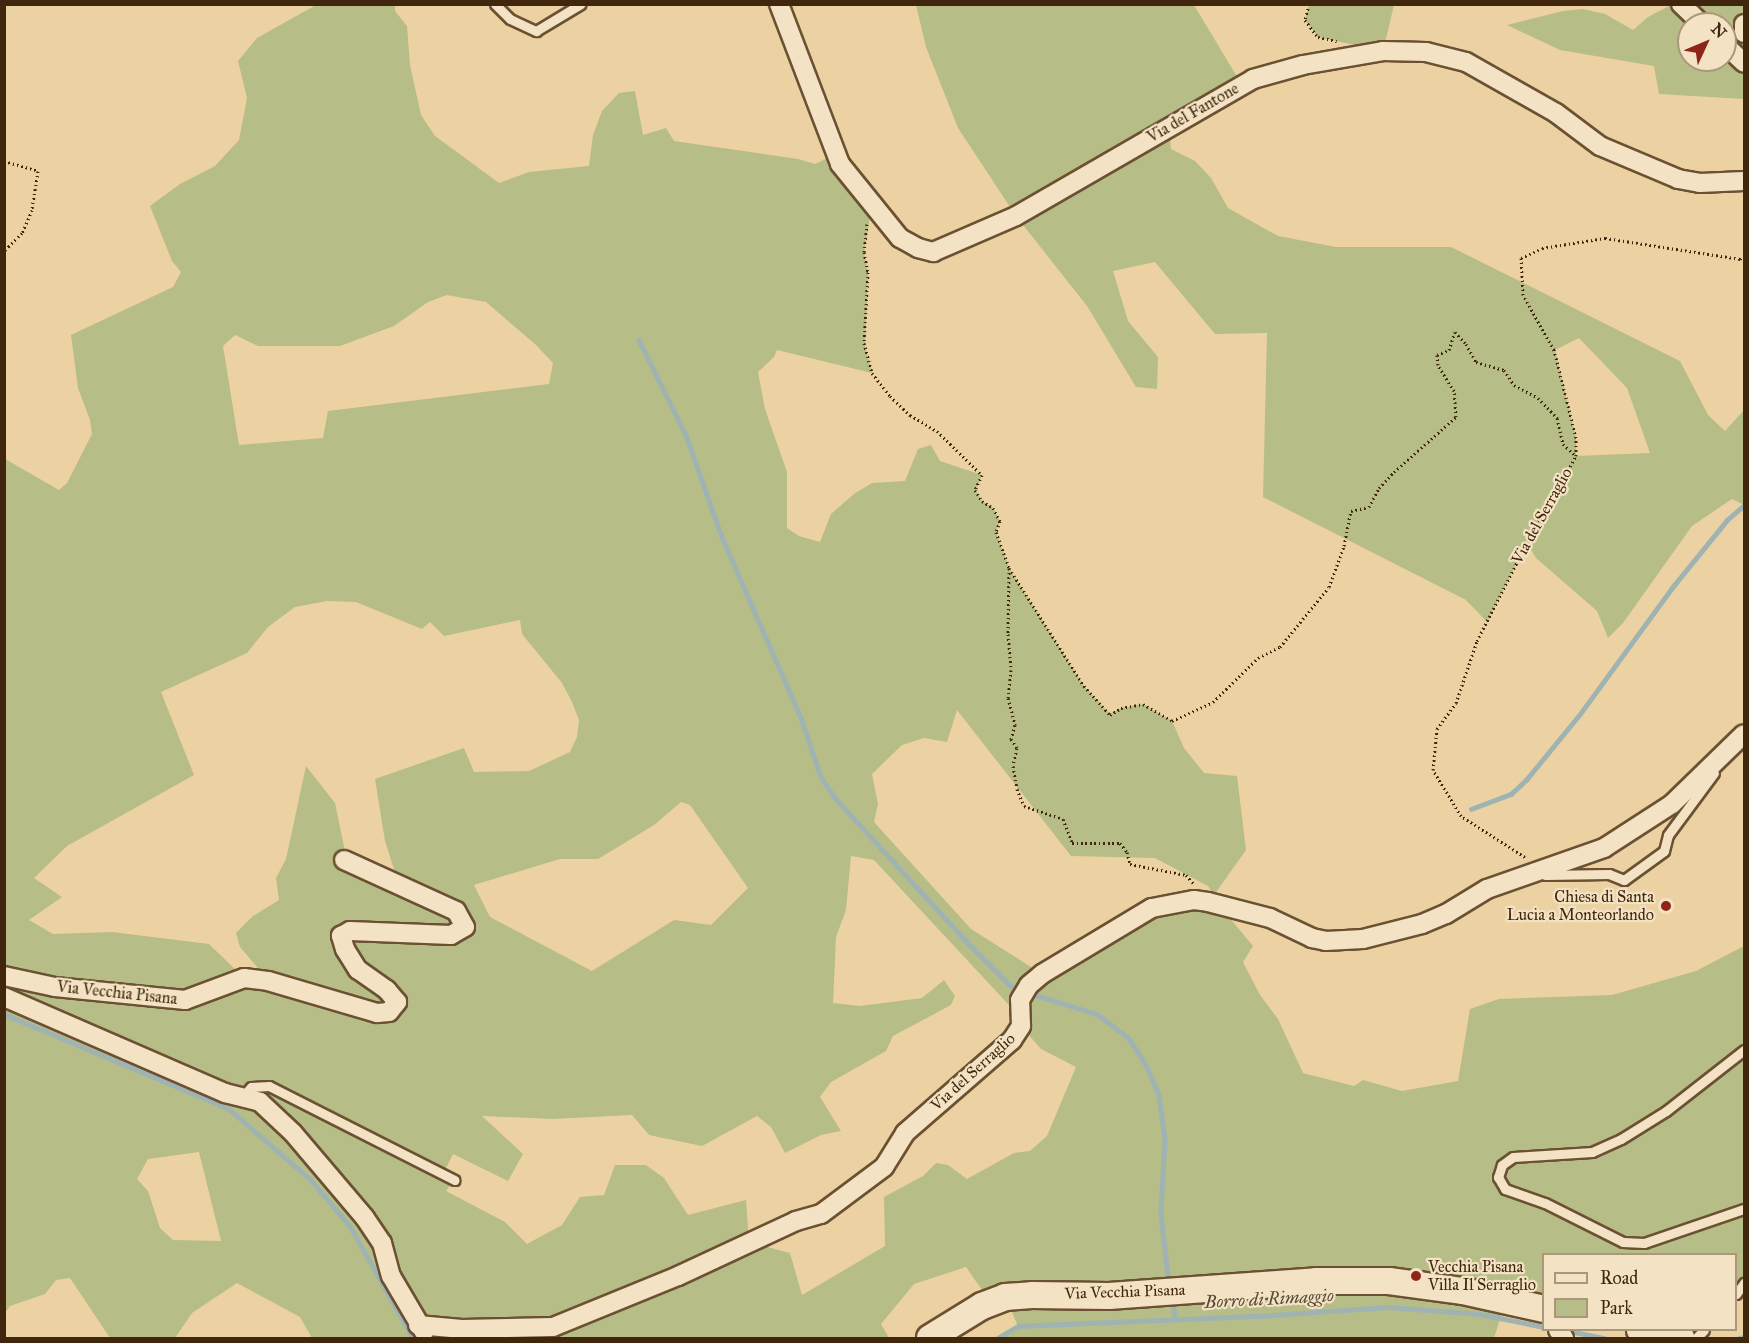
<!DOCTYPE html>
<html>
<head>
<meta charset="utf-8">
<style>
  body { margin:0 }
  #map { position:relative; width:1749px; height:1343px; overflow:hidden; background:#ecd2a2; font-family:"IM FELL Great Primer",serif }
  div>[style] { position:absolute }
  .green>* { inset:0; background:#b6bd86 }
  .stream>* { height:4.5px; margin:-2.25px; padding:0 2.25px; transform-origin:2.25px; border-radius:2.25px; background:#9fb4b2 }
  .path>* { height:3px; margin-top:-1.5px; transform-origin:0; background:repeating-linear-gradient(90deg,#40260d 0 1.5px,transparent 0 4.5px) }
  .roads { filter:drop-shadow(2px 0 #6b5132) drop-shadow(-2px 0 #6b5132) drop-shadow(0 2px #6b5132) drop-shadow(0 -2px #6b5132) }
  .lane>* { height:9px; margin:-4.5px; padding:0 4.5px; transform-origin:4.5px; border-radius:4.5px; background:#f3e2c3 }
  .street>* { height:18px; margin:-9px; padding:0 9px; transform-origin:9px; border-radius:9px; background:#f3e2c3 }
  .secondary>* { height:26px; margin:-13px; padding:0 13px; transform-origin:13px; border-radius:13px; background:#f3e2c3 }
  .dots>* { width:16px; height:16px; translate:-50% -50%; box-sizing:border-box; border:3px solid #f3e2c3; border-radius:50% }
  span { translate:-50% -50%; white-space:nowrap; text-align:center; line-height:1.15; -webkit-text-stroke:4.5px #f3e2c3; paint-order:stroke }
  .street-label { font-size:16px; color:#40260d }
  .poi-label { font-size:16px; color:#40260d }
  .right { translate:-100% -50%; text-align:right }
  .left { translate:0 -50%; text-align:left }
  .water-label { font-size:18px; color:#584a36; font-style:italic }
  .frame { position:absolute; inset:0; border:6px solid #40260d; pointer-events:none }
  .legend { position:absolute; left:1542px; top:1253px; width:195px; height:78px; box-sizing:border-box; background:#f3e2c3; border:2px solid #ab977a; margin:0; padding:8px 10px; list-style:none; font-size:18px; color:#40260d }
  .legend li { display:flex; align-items:center; gap:12px; height:30px }
  .legend b { width:30px; border:2px solid #ab977a }
  .north { position:absolute; left:1677px; top:12px; width:60px; height:60px; box-sizing:border-box; background:#f3e2c3; border:2px solid #ab977a; border-radius:50%; rotate:46deg; font-size:16px; font-weight:700; line-height:24px; text-align:center; color:#40260d }
  .north::after { content:''; display:block; margin:auto; width:21px; height:27px; background:#8f2418; clip-path:polygon(50% 0,100% 100%,50% 72%,0 100%) }
</style>
</head>
<body>
<div id="map">
  <div class="green">
    <div style="clip-path:polygon(evenodd,316px 5px,395px 5px,395px 11px,407px 26px,410px 65px,421px 115px,435px 136px,499px 183px,529px 172px,589px 166px,593px 135px,602px 111px,619px 93px,635px 91px,643px 135px,666px 128px,674px 141px,798px 159px,815px 164px,836px 154px,872px 205px,864px 252px,868px 272px,865px 346px,872px 373px,777px 350px,774px 357px,758px 372px,765px 409px,787px 472px,787px 528px,799px 536px,820px 542px,831px 514px,854px 494px,872px 483px,905px 481px,918px 449px,931px 445px,940px 461px,982px 475px,976px 490px,982px 501px,993px 508px,1000px 521px,996px 532px,1009px 568px,1084px 686px,1110px 714px,1121px 708px,1143px 704px,1172px 721px,1184px 748px,1204px 773px,1237px 776px,1246px 850px,1214px 895px,1208px 886px,1155px 858px,1071px 856px,957px 710px,947px 742px,924px 738px,902px 745px,872px 774px,878px 804px,874px 822px,971px 929px,1042px 974px,1152px 908px,1218px 904px,1253px 946px,1243px 962px,1260px 995px,1278px 1019px,1303px 1073px,1354px 1086px,1363px 1080px,1402px 1091px,1458px 1081px,1470px 1009px,1499px 999px,1612px 995px,1696px 971px,1744px 946px,1744px 1290px,1736px 1296px,1736px 1254px,1544px 1254px,1543px 1309px,1506px 1301px,1494px 1338px,998px 1338px,1018px 1326px,1006px 1298px,991px 1303px,966px 1267px,914px 1284px,881px 1324px,889px 1338px,312px 1338px,300px 1317px,237px 1283px,192px 1313px,175px 1338px,110px 1338px,70px 1278px,56px 1280px,45px 1294px,10px 1306px,5px 1313px,5px 459px,59px 490px,67px 483px,92px 434px,90px 420px,78px 388px,71px 335px,173px 287px,181px 272px,172px 261px,150px 206px,180px 184px,215px 166px,239px 140px,247px 98px,238px 61px,257px 38px,316px 5px,447px 295px,486px 302px,536px 345px,553px 363px,549px 384px,328px 411px,323px 438px,239px 445px,223px 346px,235px 335px,258px 346px,340px 346px,394px 326px,428px 302px,447px 295px,316px 5px,327px 601px,356px 602px,422px 629px,430px 622px,444px 636px,520px 620px,522px 634px,562px 683px,572px 702px,579px 720px,577px 737px,570px 752px,529px 771px,474px 772px,464px 748px,375px 779px,385px 841px,399px 885px,346px 856px,335px 803px,306px 766px,286px 859px,276px 878px,279px 900px,253px 916px,236px 933px,240px 947px,268px 980px,244px 978px,209px 944px,112px 932px,53px 934px,29px 920px,62px 897px,34px 878px,67px 846px,194px 775px,161px 692px,247px 653px,268px 627px,295px 607px,327px 601px,316px 5px,681px 802px,690px 805px,748px 888px,711px 925px,674px 920px,592px 971px,490px 917px,474px 885px,560px 859px,598px 859px,654px 825px,681px 802px,316px 5px,851px 856px,874px 860px,1020px 1017px,1021px 1026px,1041px 1049px,1076px 1067px,1047px 1136px,1030px 1151px,1014px 1153px,967px 1179px,948px 1165px,936px 1163px,923px 1176px,884px 1197px,885px 1246px,802px 1295px,790px 1253px,749px 1242px,746px 1200px,688px 1215px,664px 1178px,646px 1165px,615px 1165px,604px 1195px,580px 1197px,562px 1225px,527px 1244px,505px 1222px,446px 1191px,454px 1180px,443px 1174px,453px 1154px,508px 1181px,523px 1154px,482px 1116px,553px 1119px,632px 1115px,649px 1135px,702px 1146px,757px 1116px,771px 1127px,785px 1153px,821px 1135px,841px 1131px,820px 1097px,831px 1082px,886px 1051px,893px 1036px,951px 1005px,955px 996px,944px 980px,922px 998px,860px 1006px,833px 1003px,836px 937px,846px 910px,851px 856px,316px 5px,199px 1152px,221px 1241px,173px 1240px,160px 1228px,148px 1191px,137px 1179px,148px 1159px,199px 1152px)"></div>
    <div style="clip-path:polygon(evenodd,916px 5px,1194px 5px,1242px 85px,1169px 127px,1171px 149px,1195px 161px,1211px 178px,1228px 208px,1278px 236px,1336px 247px,1451px 247px,1680px 361px,1708px 415px,1725px 431px,1744px 410px,1744px 505px,1732px 499px,1692px 526px,1623px 623px,1608px 638px,1597px 611px,1536px 558px,1527px 543px,1487px 622px,1466px 600px,1263px 497px,1267px 333px,1215px 334px,1155px 262px,1113px 271px,1128px 321px,1158px 357px,1157px 389px,1136px 387px,1087px 306px,1016px 216px,958px 128px,926px 47px,916px 5px,1579px 338px,1627px 388px,1650px 453px,1576px 456px,1576px 438px,1555px 350px,1579px 338px)"></div>
    <div style="clip-path:polygon(1309px 5px,1394px 5px,1383px 51px,1318px 37px,1305px 20px)"></div>
    <div style="clip-path:polygon(evenodd,1671px 5px,1744px 5px,1744px 99px,1659px 94px,1654px 66px,1560px 50px,1507px 25px,1563px 11px,1583px 9px,1605px 14px,1633px 30px,1648px 17px,1671px 5px,1689px 24px,1725px 24px,1725px 60px,1689px 60px,1689px 24px)"></div>
  </div>
  <div class="stream">
    <div style="left:639px;top:340px;width:106px;rotate:63.7deg"></div>
    <div style="left:686px;top:435px;width:108px;rotate:70.6deg"></div>
    <div style="left:722px;top:537px;width:197px;rotate:66.4deg"></div>
    <div style="left:801px;top:718px;width:62px;rotate:71.3deg"></div>
    <div style="left:821px;top:777px;width:27px;rotate:56deg"></div>
    <div style="left:836px;top:799px;width:197px;rotate:47.5deg"></div>
    <div style="left:969px;top:944px;width:62px;rotate:45deg"></div>
    <div style="left:1013px;top:988px;width:9px;rotate:21deg"></div>
    <div style="left:1471px;top:809px;width:43px;rotate:-20.6deg"></div>
    <div style="left:1511px;top:794px;width:21px;rotate:-43deg"></div>
    <div style="left:1526px;top:780px;width:85px;rotate:-50.7deg"></div>
    <div style="left:1580px;top:714px;width:155px;rotate:-53.9deg"></div>
    <div style="left:1671px;top:589px;width:89px;rotate:-50.9deg"></div>
    <div style="left:1727px;top:520px;width:23px;rotate:-41deg"></div>
    <div style="left:1029px;top:993px;width:71px;rotate:17.2deg"></div>
    <div style="left:1097px;top:1014px;width:39px;rotate:37deg"></div>
    <div style="left:1128px;top:1037px;width:31px;rotate:57deg"></div>
    <div style="left:1145px;top:1063px;width:35px;rotate:66deg"></div>
    <div style="left:1159px;top:1095px;width:44px;rotate:82.2deg"></div>
    <div style="left:1165px;top:1139px;width:75px;rotate:93.1deg"></div>
    <div style="left:1161px;top:1214px;width:71px;rotate:83.6deg"></div>
    <div style="left:4px;top:1014px;width:243px;rotate:22.8deg"></div>
    <div style="left:228px;top:1108px;width:110px;rotate:40.9deg"></div>
    <div style="left:311px;top:1180px;width:60px;rotate:49.7deg"></div>
    <div style="left:350px;top:1226px;width:129px;rotate:60.6deg"></div>
    <div style="left:1172px;top:1299px;width:21px;rotate:79deg"></div>
    <div style="left:1564px;top:1330px;width:41px;rotate:11.3deg"></div>
    <div style="left:998px;top:1338px;width:23px;rotate:-31deg"></div>
    <div style="left:1018px;top:1326px;width:242px;rotate:-2.4deg"></div>
    <div style="left:1260px;top:1316px;width:128px;rotate:-4deg"></div>
    <div style="left:1388px;top:1307px;width:92px;rotate:4.4deg"></div>
    <div style="left:1480px;top:1314px;width:65px;rotate:11.5deg"></div>
    <div style="left:1739px;top:1338px;width:5px;rotate:-11deg"></div>
  </div>
  <div class="path">
    <div style="left:1309px;top:4px;width:16px;rotate:104deg"></div>
    <div style="left:1305px;top:20px;width:21px;rotate:53deg"></div>
    <div style="left:1318px;top:37px;width:19px;rotate:12deg"></div>
    <div style="left:4px;top:161px;width:35px;rotate:16deg"></div>
    <div style="left:38px;top:171px;width:39px;rotate:99deg"></div>
    <div style="left:32px;top:210px;width:25px;rotate:113deg"></div>
    <div style="left:22px;top:233px;width:25px;rotate:135deg"></div>
    <div style="left:867px;top:224px;width:28px;rotate:96deg"></div>
    <div style="left:864px;top:252px;width:20px;rotate:79deg"></div>
    <div style="left:868px;top:272px;width:71px;rotate:93.2deg"></div>
    <div style="left:864px;top:343px;width:31px;rotate:75deg"></div>
    <div style="left:872px;top:373px;width:29px;rotate:52deg"></div>
    <div style="left:890px;top:396px;width:28px;rotate:44deg"></div>
    <div style="left:910px;top:415px;width:31px;rotate:31deg"></div>
    <div style="left:937px;top:431px;width:63px;rotate:44.4deg"></div>
    <div style="left:982px;top:475px;width:17px;rotate:115deg"></div>
    <div style="left:975px;top:490px;width:13px;rotate:58deg"></div>
    <div style="left:982px;top:501px;width:13px;rotate:32deg"></div>
    <div style="left:993px;top:508px;width:15px;rotate:62deg"></div>
    <div style="left:1000px;top:521px;width:12px;rotate:110deg"></div>
    <div style="left:996px;top:532px;width:38px;rotate:70deg"></div>
    <div style="left:1009px;top:568px;width:66px;rotate:90.9deg"></div>
    <div style="left:1008px;top:634px;width:36px;rotate:85deg"></div>
    <div style="left:1011px;top:670px;width:28px;rotate:96deg"></div>
    <div style="left:1008px;top:698px;width:28px;rotate:75deg"></div>
    <div style="left:1015px;top:725px;width:15px;rotate:106deg"></div>
    <div style="left:1011px;top:739px;width:11px;rotate:56deg"></div>
    <div style="left:1017px;top:748px;width:18px;rotate:103deg"></div>
    <div style="left:1013px;top:766px;width:23px;rotate:80deg"></div>
    <div style="left:1017px;top:789px;width:18px;rotate:68deg"></div>
    <div style="left:1024px;top:806px;width:41px;rotate:18.4deg"></div>
    <div style="left:1063px;top:819px;width:26px;rotate:69deg"></div>
    <div style="left:1072px;top:843px;width:48px"></div>
    <div style="left:1120px;top:843px;width:11px;rotate:52deg"></div>
    <div style="left:1127px;top:852px;width:12px;rotate:76deg"></div>
    <div style="left:1130px;top:864px;width:57px;rotate:11.1deg"></div>
    <div style="left:1186px;top:875px;width:12px;rotate:48deg"></div>
    <div style="left:1009px;top:568px;width:140px;rotate:57.6deg"></div>
    <div style="left:1084px;top:686px;width:39px;rotate:48deg"></div>
    <div style="left:1110px;top:715px;width:13px;rotate:-32deg"></div>
    <div style="left:1121px;top:708px;width:22px;rotate:-10deg"></div>
    <div style="left:1143px;top:704px;width:34px;rotate:30deg"></div>
    <div style="left:1172px;top:721px;width:45px;rotate:-24.9deg"></div>
    <div style="left:1213px;top:702px;width:63px;rotate:-44.4deg"></div>
    <div style="left:1258px;top:658px;width:25px;rotate:-27deg"></div>
    <div style="left:1280px;top:647px;width:77px;rotate:-50.8deg"></div>
    <div style="left:1329px;top:587px;width:44px;rotate:-69.9deg"></div>
    <div style="left:1344px;top:546px;width:36px;rotate:-79deg"></div>
    <div style="left:1351px;top:511px;width:18px;rotate:-13deg"></div>
    <div style="left:1369px;top:507px;width:21px;rotate:-62deg"></div>
    <div style="left:1379px;top:488px;width:22px;rotate:-47deg"></div>
    <div style="left:1394px;top:472px;width:83px;rotate:-41.6deg"></div>
    <div style="left:1456px;top:417px;width:26px;rotate:-94deg"></div>
    <div style="left:1454px;top:391px;width:31px;rotate:-122deg"></div>
    <div style="left:1438px;top:365px;width:10px;rotate:-96deg"></div>
    <div style="left:1437px;top:355px;width:13px;rotate:-23deg"></div>
    <div style="left:1449px;top:350px;width:19px;rotate:-72deg"></div>
    <div style="left:1455px;top:332px;width:16px;rotate:47deg"></div>
    <div style="left:1466px;top:344px;width:21px;rotate:61deg"></div>
    <div style="left:1476px;top:362px;width:29px;rotate:16deg"></div>
    <div style="left:1504px;top:370px;width:18px;rotate:56deg"></div>
    <div style="left:1514px;top:385px;width:27px;rotate:28deg"></div>
    <div style="left:1538px;top:398px;width:28px;rotate:46deg"></div>
    <div style="left:1557px;top:418px;width:27px;rotate:77deg"></div>
    <div style="left:1563px;top:444px;width:18px;rotate:43deg"></div>
    <div style="left:1525px;top:857px;width:76px;rotate:-147.4deg"></div>
    <div style="left:1461px;top:816px;width:54px;rotate:-121.3deg"></div>
    <div style="left:1433px;top:770px;width:41px;rotate:-84.4deg"></div>
    <div style="left:1437px;top:729px;width:32px;rotate:-54deg"></div>
    <div style="left:1456px;top:703px;width:65px;rotate:-71.3deg"></div>
    <div style="left:1477px;top:641px;width:126px;rotate:-63deg"></div>
    <div style="left:1534px;top:529px;width:84px;rotate:-60.1deg"></div>
    <div style="left:1576px;top:456px;width:18px;rotate:-90deg"></div>
    <div style="left:1576px;top:438px;width:91px;rotate:-104deg"></div>
    <div style="left:1554px;top:350px;width:63px;rotate:-119.4deg"></div>
    <div style="left:1523px;top:295px;width:37px;rotate:-93deg"></div>
    <div style="left:1521px;top:258px;width:23px;rotate:-25deg"></div>
    <div style="left:1542px;top:248px;width:64px;rotate:-9deg"></div>
    <div style="left:1605px;top:238px;width:137px;rotate:8.8deg"></div>
    <div style="left:1740px;top:259px;width:5px;rotate:-37deg"></div>
  </div>
  <div class="roads">
    <div class="lane">
      <div style="left:495px;top:4px;width:21px;rotate:45deg"></div>
      <div style="left:510px;top:19px;width:29px;rotate:25deg"></div>
      <div style="left:536px;top:31px;width:52px;rotate:-31deg"></div>
      <div style="left:1545px;top:875px;width:64px;rotate:-0.9deg"></div>
      <div style="left:1609px;top:874px;width:16px;rotate:22deg"></div>
      <div style="left:1624px;top:880px;width:49px;rotate:-35.9deg"></div>
      <div style="left:1664px;top:851px;width:16px;rotate:-76deg"></div>
      <div style="left:1668px;top:835px;width:77px;rotate:-53.4deg"></div>
      <div style="left:1744px;top:1050px;width:99px;rotate:142deg"></div>
      <div style="left:1666px;top:1111px;width:53px;rotate:148.1deg"></div>
      <div style="left:1621px;top:1139px;width:32px;rotate:156deg"></div>
      <div style="left:1592px;top:1152px;width:79px;rotate:176.4deg"></div>
      <div style="left:1513px;top:1157px;width:14px;rotate:144deg"></div>
      <div style="left:1502px;top:1165px;width:13px;rotate:108deg"></div>
      <div style="left:1498px;top:1177px;width:14px;rotate:60deg"></div>
      <div style="left:1505px;top:1189px;width:42px;rotate:19.3deg"></div>
      <div style="left:1545px;top:1203px;width:87px;rotate:26.6deg"></div>
      <div style="left:1623px;top:1242px;width:21px;rotate:3deg"></div>
      <div style="left:1644px;top:1243px;width:106px;rotate:-18.8deg"></div>
      <div style="left:243px;top:1096px;width:12px;rotate:-48deg"></div>
      <div style="left:251px;top:1087px;width:18px;rotate:-3deg"></div>
      <div style="left:269px;top:1086px;width:208px;rotate:26.9deg"></div>
      <div style="left:1736px;top:1294px;width:14px;rotate:-54deg"></div>
      <div style="left:1696px;top:1338px;width:11px;rotate:-45deg"></div>
    </div>
    <div class="street">
      <div style="left:779px;top:4px;width:171px;rotate:69.1deg"></div>
      <div style="left:840px;top:164px;width:95px;rotate:51deg"></div>
      <div style="left:900px;top:238px;width:21px;rotate:29deg"></div>
      <div style="left:918px;top:248px;width:16px;rotate:15deg"></div>
      <div style="left:933px;top:252px;width:90px;rotate:-23.4deg"></div>
      <div style="left:1016px;top:216px;width:274px;rotate:-30deg"></div>
      <div style="left:1253px;top:79px;width:52px;rotate:-15.6deg"></div>
      <div style="left:1303px;top:65px;width:81px;rotate:-9.9deg"></div>
      <div style="left:1383px;top:51px;width:43px;rotate:1.3deg"></div>
      <div style="left:1426px;top:52px;width:41px;rotate:14deg"></div>
      <div style="left:1466px;top:62px;width:103px;rotate:29.5deg"></div>
      <div style="left:1556px;top:113px;width:55px;rotate:36.9deg"></div>
      <div style="left:1600px;top:146px;width:85px;rotate:22.9deg"></div>
      <div style="left:1678px;top:179px;width:22px;rotate:10deg"></div>
      <div style="left:1700px;top:183px;width:44px;rotate:-2.6deg"></div>
      <div style="left:1681px;top:4px;width:29px;rotate:44deg"></div>
      <div style="left:1744px;top:24px;width:9px;rotate:90deg"></div>
      <div style="left:1725px;top:45px;width:26px;rotate:43deg"></div>
      <div style="left:4px;top:976px;width:52px;rotate:12.2deg"></div>
      <div style="left:55px;top:987px;width:131px;rotate:5.7deg"></div>
      <div style="left:185px;top:1000px;width:63px;rotate:-20.4deg"></div>
      <div style="left:244px;top:978px;width:24px;rotate:7deg"></div>
      <div style="left:268px;top:981px;width:114px;rotate:16.4deg"></div>
      <div style="left:377px;top:1013px;width:12px;rotate:-5deg"></div>
      <div style="left:389px;top:1012px;width:13px;rotate:-51deg"></div>
      <div style="left:397px;top:1002px;width:16px;rotate:-130deg"></div>
      <div style="left:387px;top:990px;width:35px;rotate:-145deg"></div>
      <div style="left:358px;top:970px;width:25px;rotate:-122deg"></div>
      <div style="left:345px;top:949px;width:14px;rotate:-107deg"></div>
      <div style="left:341px;top:936px;width:10px;rotate:-29deg"></div>
      <div style="left:350px;top:931px;width:101px;rotate:2.3deg"></div>
      <div style="left:451px;top:935px;width:16px;rotate:-30deg"></div>
      <div style="left:465px;top:927px;width:18px;rotate:-119deg"></div>
      <div style="left:456px;top:911px;width:123px;rotate:-155.5deg"></div>
      <div style="left:4px;top:997px;width:241px;rotate:23.5deg"></div>
      <div style="left:225px;top:1093px;width:36px;rotate:14deg"></div>
      <div style="left:260px;top:1102px;width:45px;rotate:43.2deg"></div>
      <div style="left:293px;top:1133px;width:111px;rotate:49.7deg"></div>
      <div style="left:365px;top:1218px;width:30px;rotate:56deg"></div>
      <div style="left:382px;top:1243px;width:34px;rotate:75deg"></div>
      <div style="left:391px;top:1276px;width:65px;rotate:59.5deg"></div>
      <div style="left:418px;top:1325px;width:44px;rotate:5.2deg"></div>
      <div style="left:462px;top:1329px;width:91px;rotate:-1.3deg"></div>
      <div style="left:553px;top:1327px;width:135px;rotate:-22.2deg"></div>
      <div style="left:678px;top:1276px;width:130px;rotate:-25deg"></div>
      <div style="left:796px;top:1221px;width:26px;rotate:-16deg"></div>
      <div style="left:821px;top:1214px;width:79px;rotate:-36.7deg"></div>
      <div style="left:884px;top:1167px;width:40px;rotate:-58deg"></div>
      <div style="left:905px;top:1133px;width:142px;rotate:-41deg"></div>
      <div style="left:1012px;top:1040px;width:17px;rotate:-57deg"></div>
      <div style="left:1021px;top:1026px;width:26px;rotate:-92deg"></div>
      <div style="left:1020px;top:1000px;width:17px;rotate:-59deg"></div>
      <div style="left:1029px;top:985px;width:17px;rotate:-40deg"></div>
      <div style="left:1042px;top:974px;width:128px;rotate:-31deg"></div>
      <div style="left:1152px;top:908px;width:43px;rotate:-10.8deg"></div>
      <div style="left:1194px;top:900px;width:14px;rotate:8deg"></div>
      <div style="left:1208px;top:902px;width:64px;rotate:14.5deg"></div>
      <div style="left:1270px;top:918px;width:47px;rotate:25.5deg"></div>
      <div style="left:1312px;top:938px;width:14px;rotate:12deg"></div>
      <div style="left:1326px;top:941px;width:37px;rotate:-3deg"></div>
      <div style="left:1363px;top:939px;width:61px;rotate:-14.3deg"></div>
      <div style="left:1422px;top:924px;width:26px;rotate:-23deg"></div>
      <div style="left:1446px;top:914px;width:48px;rotate:-31.4deg"></div>
      <div style="left:1487px;top:889px;width:124px;rotate:-19.3deg"></div>
      <div style="left:1604px;top:848px;width:81px;rotate:-32.9deg"></div>
      <div style="left:1672px;top:804px;width:100px;rotate:-44.2deg"></div>
      <div style="left:1558px;top:1330px;width:10px;rotate:53deg"></div>
    </div>
    <div class="secondary">
      <div style="left:1640px;top:1330px;width:42px;rotate:11deg"></div>
      <div style="left:930px;top:1338px;width:61px;rotate:-31.6deg"></div>
      <div style="left:982px;top:1306px;width:25px;rotate:-21deg"></div>
      <div style="left:1005px;top:1297px;width:27px;rotate:-4deg"></div>
      <div style="left:1032px;top:1295px;width:77px;rotate:0.7deg"></div>
      <div style="left:1109px;top:1296px;width:208px;rotate:-4.1deg"></div>
      <div style="left:1316px;top:1281px;width:73px"></div>
      <div style="left:1389px;top:1281px;width:75px;rotate:7.7deg"></div>
      <div style="left:1463px;top:1291px;width:83px;rotate:12.5deg"></div>
    </div>
  </div>
  <div class="dots">
    <div style="left:1666px;top:906px;background:#8f2418"></div>
    <div style="left:1416px;top:1276px;background:#8f2418"></div>
  </div>
  <div class="street-label">
    <span style="left:1193px;top:113px;rotate:-30deg">Via del Fantone</span>
    <span style="left:1542px;top:516px;rotate:-61deg">Via del Serraglio</span>
    <span style="left:117px;top:993px;rotate:6deg">Via Vecchia Pisana</span>
    <span style="left:973px;top:1072px;rotate:-42deg">Via del Serraglio</span>
    <span style="left:1125px;top:1292px;rotate:-2deg">Via Vecchia Pisana</span>
  </div>
  <div class="poi-label">
    <span class="right" style="left:1654px;top:906px">Chiesa di Santa<br>Lucia a Monteorlando</span>
    <span class="left" style="left:1428px;top:1276px">Vecchia Pisana<br>Villa Il Serraglio</span>
  </div>
  <div class="water-label">
    <span style="left:1269px;top:1299px;rotate:-3deg">Borro di Rimaggio</span>
  </div>
  <div class="frame"></div>
  <ul class="legend">
  <li><b style="height:8px;background:#f3e2c3"></b>Road</li>
  <li><b style="height:16px;background:#b6bd86"></b>Park</li>
  </ul>
  <div class="north">N</div>
</div>
</body>
</html>
